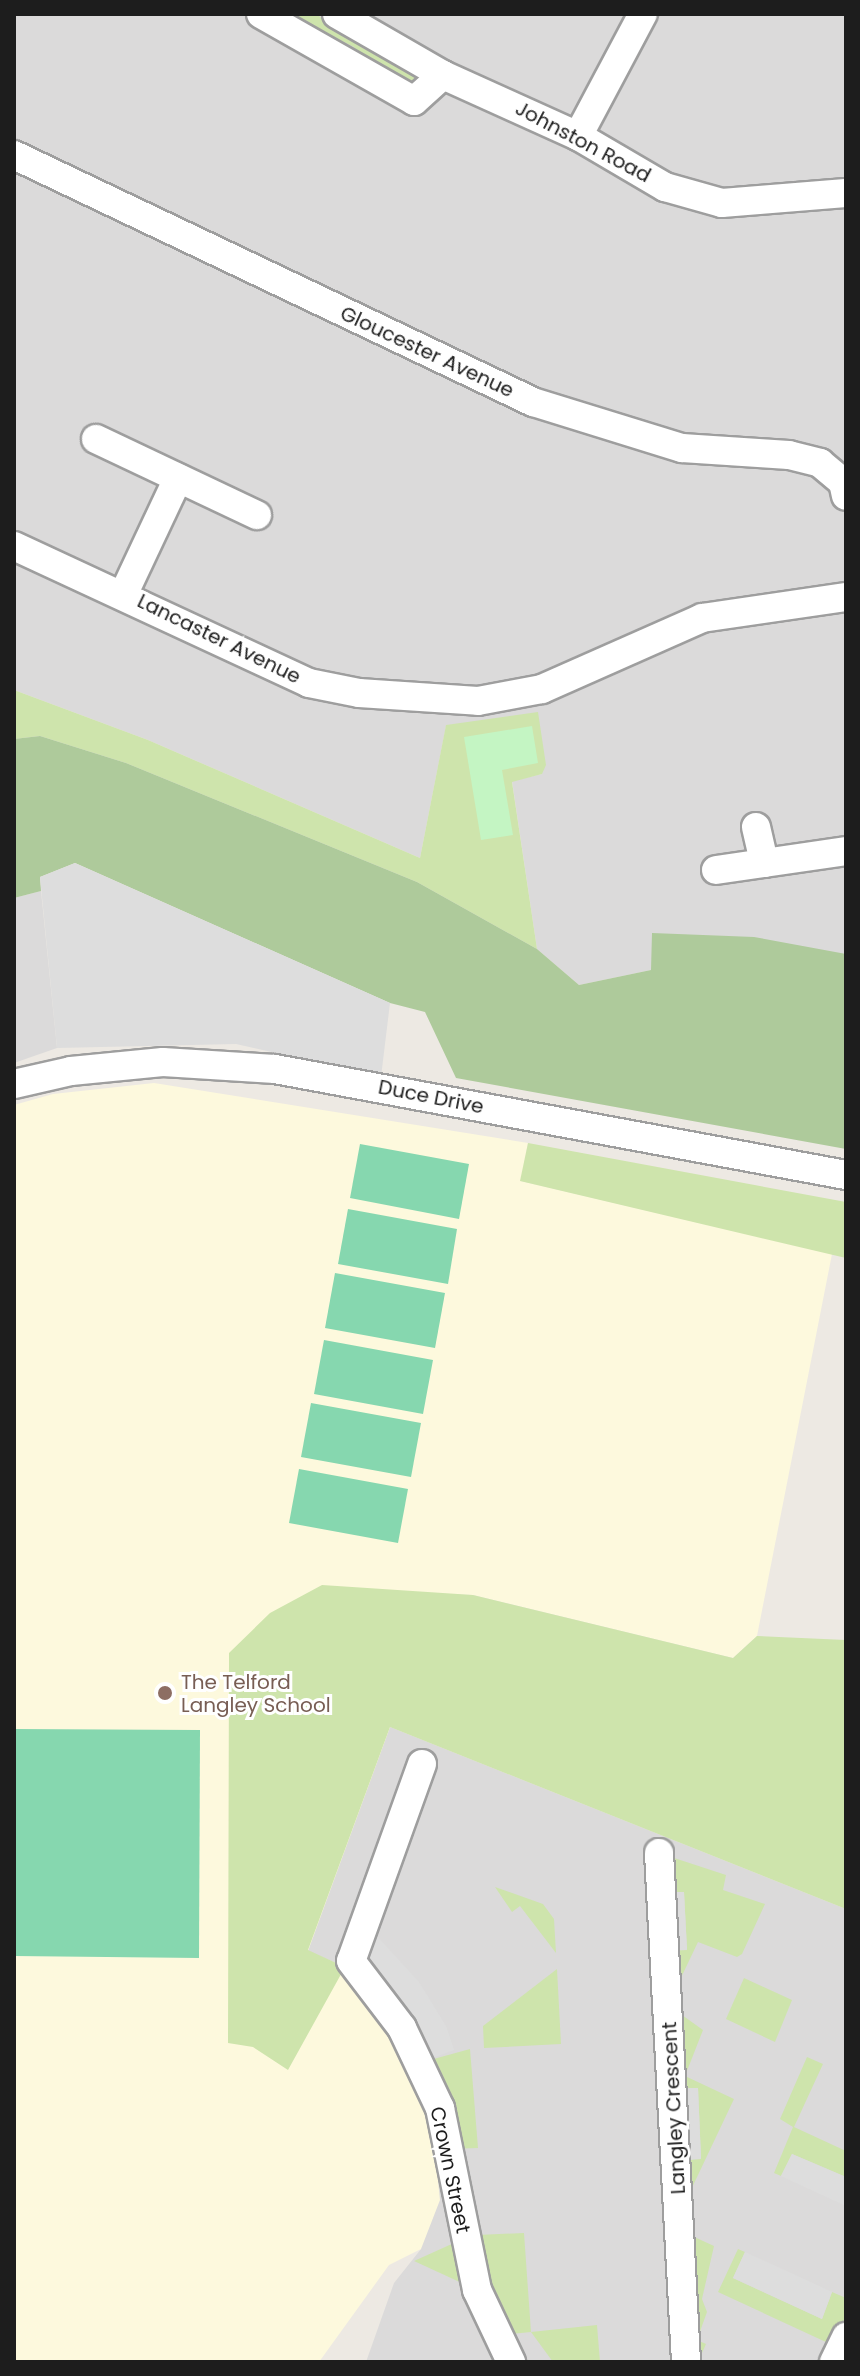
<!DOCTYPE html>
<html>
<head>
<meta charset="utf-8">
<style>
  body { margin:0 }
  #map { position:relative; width:860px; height:2376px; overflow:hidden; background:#ede9e3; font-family:Poppins,sans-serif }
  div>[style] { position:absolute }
  .residential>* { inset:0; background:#dbdada }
  .education>* { inset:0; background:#fdf9dd }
  .grass>* { inset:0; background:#cee4ac }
  .forest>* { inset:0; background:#aeca9b }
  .park>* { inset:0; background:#c4f5c3 }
  .pitch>* { inset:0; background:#86d7af }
  .parking>* { inset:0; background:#ddd }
  .roads { filter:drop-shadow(2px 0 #9e9e9e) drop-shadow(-2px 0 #9e9e9e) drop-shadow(0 2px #9e9e9e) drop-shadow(0 -2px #9e9e9e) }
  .street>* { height:28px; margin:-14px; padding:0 14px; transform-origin:14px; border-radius:14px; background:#fff }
  .dots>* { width:22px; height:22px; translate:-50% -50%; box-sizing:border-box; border:4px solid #fff; border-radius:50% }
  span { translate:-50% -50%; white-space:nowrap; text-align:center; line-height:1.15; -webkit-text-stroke:6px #fff; paint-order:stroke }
  .street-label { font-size:20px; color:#1d1d1d }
  .education-label { font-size:20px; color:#785e54 }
  .left { translate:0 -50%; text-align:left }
  .frame { position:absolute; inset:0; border:16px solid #1d1d1d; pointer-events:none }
</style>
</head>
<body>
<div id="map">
  <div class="residential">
    <div style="clip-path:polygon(14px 14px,846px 14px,846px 1015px,651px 970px,579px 985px,537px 949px,512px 781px,542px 774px,446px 726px,420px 858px,148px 740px,14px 690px)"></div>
    <div style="clip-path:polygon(41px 891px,57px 1048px,14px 1063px,14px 898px)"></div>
    <div style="clip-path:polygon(390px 1727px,846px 1909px,846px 2362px,366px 2362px,394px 2283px,421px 2249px,307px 1951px)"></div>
  </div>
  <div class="education">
    <div style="clip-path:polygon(154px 1083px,528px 1143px,521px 1181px,832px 1254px,757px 1636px,733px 1658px,473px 1595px,405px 1593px,390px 1727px,308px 1951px,345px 1967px,391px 2027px,413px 2071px,433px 2132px,440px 2200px,421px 2249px,389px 2265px,319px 2362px,14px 2362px,14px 1105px,53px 1094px)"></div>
  </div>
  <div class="grass">
    <div style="clip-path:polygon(286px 14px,316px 14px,375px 55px,419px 74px,423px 88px,406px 91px,403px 77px,359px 62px,354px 47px)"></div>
    <div style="clip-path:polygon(14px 690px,148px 740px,420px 858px,446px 725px,538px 712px,546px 765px,542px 774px,512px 782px,537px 949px,417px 882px,126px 763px,40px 736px,14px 739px)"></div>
    <div style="clip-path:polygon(528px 1143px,846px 1202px,846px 1258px,520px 1181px)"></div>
    <div style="clip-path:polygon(322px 1585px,473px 1595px,733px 1658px,757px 1636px,846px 1640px,846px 1909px,390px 1727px,308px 1950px,345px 1967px,288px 2070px,253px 2047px,228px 2043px,229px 1653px,270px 1613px)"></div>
    <div style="clip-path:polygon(659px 1853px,726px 1875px,723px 1890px,765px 1904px,742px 1954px,737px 1957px,698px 1942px,668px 2005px,703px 2030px,685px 2076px,734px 2099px,689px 2194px,677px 2161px,701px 2158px,698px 2088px,672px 2088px,665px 1951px,687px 1949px,684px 1892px,662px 1892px)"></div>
    <div style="clip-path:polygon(495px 1887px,543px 1904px,554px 1919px,556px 1953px,520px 1906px,512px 1912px)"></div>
    <div style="clip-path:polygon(557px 1969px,561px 2044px,484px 2048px,483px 2026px)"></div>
    <div style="clip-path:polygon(744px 1978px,792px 2000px,775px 2042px,726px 2019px)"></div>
    <div style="clip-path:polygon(470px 2049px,478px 2148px,448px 2149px,419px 2063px)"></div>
    <div style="clip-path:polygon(807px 2057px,823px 2064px,794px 2127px,846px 2151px,846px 2177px,792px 2154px,781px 2176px,774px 2173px,793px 2127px,780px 2119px)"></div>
    <div style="clip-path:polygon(524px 2233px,531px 2332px,597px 2325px,600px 2362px,553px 2362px,531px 2332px,511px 2334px,488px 2279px,477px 2235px)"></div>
    <div style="clip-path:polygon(690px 2235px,714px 2246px,702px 2299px,707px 2312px,697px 2340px,706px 2344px,698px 2362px,686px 2362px,681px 2236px)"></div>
    <div style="clip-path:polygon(465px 2238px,477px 2290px,414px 2261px)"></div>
    <div style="clip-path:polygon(738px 2249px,745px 2252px,733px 2278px,785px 2302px,822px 2319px,832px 2292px,846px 2298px,841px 2349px,718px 2292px)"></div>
  </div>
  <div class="forest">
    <div style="clip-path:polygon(40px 736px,126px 763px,417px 882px,537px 949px,579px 985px,651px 970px,652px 933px,754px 937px,846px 954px,846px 1149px,456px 1078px,425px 1012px,390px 1003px,75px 863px,40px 877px,41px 891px,14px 898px,14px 739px)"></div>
  </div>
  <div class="park">
    <div style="clip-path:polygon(532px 726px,538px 763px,502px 770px,513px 835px,481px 840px,464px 737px)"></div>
  </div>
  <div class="pitch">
    <div style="clip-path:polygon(360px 1144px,469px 1164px,459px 1219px,350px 1198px)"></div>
    <div style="clip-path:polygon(348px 1209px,457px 1229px,448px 1284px,338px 1264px)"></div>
    <div style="clip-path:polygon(335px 1273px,445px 1293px,435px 1348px,325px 1328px)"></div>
    <div style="clip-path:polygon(324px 1340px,433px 1360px,423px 1414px,314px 1394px)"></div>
    <div style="clip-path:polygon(311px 1403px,421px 1423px,411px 1477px,301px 1457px)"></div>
    <div style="clip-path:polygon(299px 1469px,408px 1489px,398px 1543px,289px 1523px)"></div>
    <div style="clip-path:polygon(14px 1729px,200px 1730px,199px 1958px,14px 1956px)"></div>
  </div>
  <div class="parking">
    <div style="clip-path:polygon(75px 863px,390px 1003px,381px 1077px,236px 1044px,57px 1048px,40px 877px)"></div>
    <div style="clip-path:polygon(662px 1892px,684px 1892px,687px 1950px,665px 1951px)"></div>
    <div style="clip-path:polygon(364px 1922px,419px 1982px,446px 2026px,454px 2050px,419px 2063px,351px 1961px)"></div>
    <div style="clip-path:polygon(672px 2088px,698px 2088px,701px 2159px,677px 2161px)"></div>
    <div style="clip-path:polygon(792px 2154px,846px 2177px,846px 2206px,781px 2176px)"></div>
    <div style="clip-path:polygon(745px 2252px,832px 2292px,822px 2319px,733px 2278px)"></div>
  </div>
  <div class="roads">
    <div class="street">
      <div style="left:261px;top:14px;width:176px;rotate:29.6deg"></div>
      <div style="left:414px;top:101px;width:39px;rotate:-42deg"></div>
      <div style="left:337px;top:14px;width:122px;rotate:29.9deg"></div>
      <div style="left:443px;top:75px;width:148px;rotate:24.3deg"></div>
      <div style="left:578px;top:136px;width:101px;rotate:30.4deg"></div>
      <div style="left:665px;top:187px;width:59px;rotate:15.7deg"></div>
      <div style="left:722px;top:203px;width:124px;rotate:-4.6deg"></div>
      <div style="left:578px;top:136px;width:138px;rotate:-62deg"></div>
      <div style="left:14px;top:155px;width:575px;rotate:25.45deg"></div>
      <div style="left:533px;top:402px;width:156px;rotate:17.2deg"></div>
      <div style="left:682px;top:448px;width:107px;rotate:3.7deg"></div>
      <div style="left:789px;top:455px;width:32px;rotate:14deg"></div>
      <div style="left:820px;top:463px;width:30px;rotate:40deg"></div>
      <div style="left:843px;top:482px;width:14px;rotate:78deg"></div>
      <div style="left:96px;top:439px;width:178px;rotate:25.3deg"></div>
      <div style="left:14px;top:546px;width:325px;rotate:24.9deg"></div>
      <div style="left:309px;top:683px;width:51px;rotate:11.3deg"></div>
      <div style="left:359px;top:693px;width:119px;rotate:3.8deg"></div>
      <div style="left:478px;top:701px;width:65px;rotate:-10.6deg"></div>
      <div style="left:542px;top:689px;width:175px;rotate:-23.9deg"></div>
      <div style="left:702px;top:618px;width:146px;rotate:-8.3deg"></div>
      <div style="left:124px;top:593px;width:127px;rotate:-64.8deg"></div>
      <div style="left:756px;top:827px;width:37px;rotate:77deg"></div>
      <div style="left:716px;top:870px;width:131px;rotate:-8.3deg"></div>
      <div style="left:14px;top:1084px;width:58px;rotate:-12.8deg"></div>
      <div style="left:71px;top:1071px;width:92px;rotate:-5.6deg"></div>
      <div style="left:163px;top:1062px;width:112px;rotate:3.6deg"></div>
      <div style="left:275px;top:1069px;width:581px;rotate:10.52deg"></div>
      <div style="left:422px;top:1764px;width:209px;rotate:109.8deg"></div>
      <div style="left:351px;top:1961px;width:84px;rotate:52.7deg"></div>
      <div style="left:402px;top:2028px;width:89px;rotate:64.6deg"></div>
      <div style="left:440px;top:2108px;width:186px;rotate:78.5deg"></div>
      <div style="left:477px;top:2290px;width:80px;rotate:64.7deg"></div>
      <div style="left:659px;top:1853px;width:510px;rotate:86.96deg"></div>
      <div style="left:834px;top:2362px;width:28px;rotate:-64deg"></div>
    </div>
  </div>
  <div class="dots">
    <div style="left:165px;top:1693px;background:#8d6e63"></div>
  </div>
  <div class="street-label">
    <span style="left:583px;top:142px;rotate:28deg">Johnston Road</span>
    <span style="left:427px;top:352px;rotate:25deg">Gloucester Avenue</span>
    <span style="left:219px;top:639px;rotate:26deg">Lancaster Avenue</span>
    <span style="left:431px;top:1097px;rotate:11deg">Duce Drive</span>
    <span style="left:674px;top:2108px;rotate:-93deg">Langley Crescent</span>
    <span style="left:450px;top:2170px;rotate:78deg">Crown Street</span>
  </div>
  <div class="education-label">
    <span class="left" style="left:181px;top:1694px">The Telford<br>Langley School</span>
  </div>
  <div class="frame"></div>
</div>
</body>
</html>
